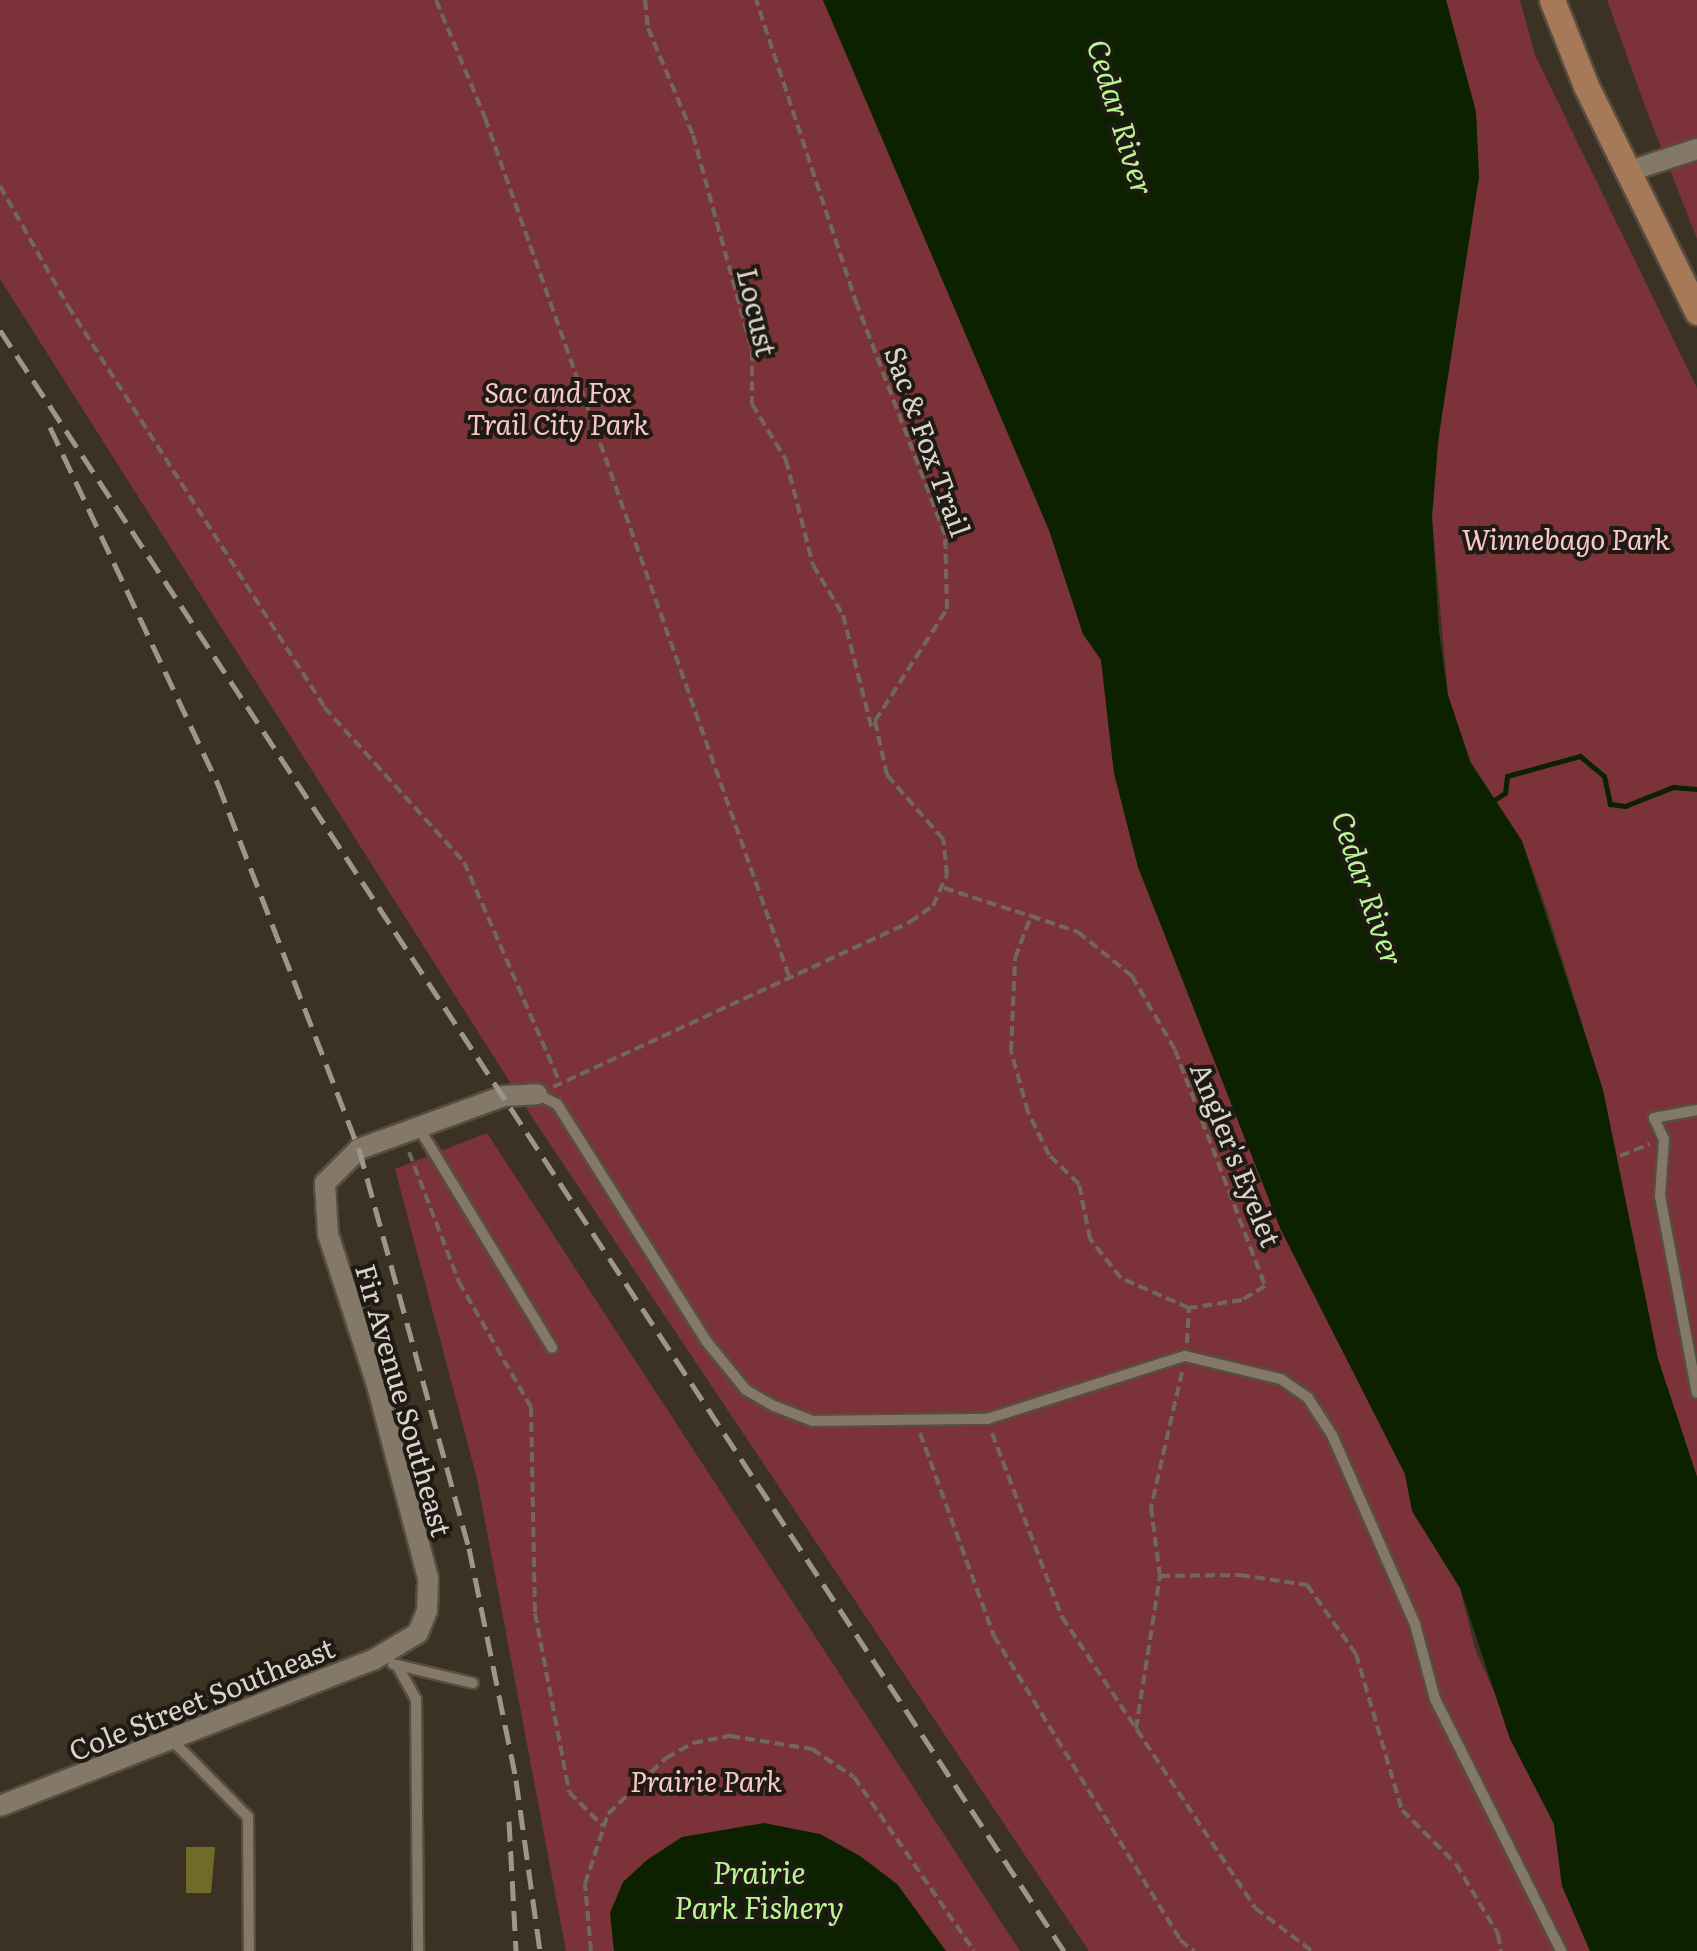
<!DOCTYPE html>
<html>
<head>
<meta charset="utf-8">
<style>
  body { margin:0 }
  #map { position:relative; width:1697px; height:1951px; overflow:hidden; background:#3c3224; font-family:Literata,serif }
  div>[style] { position:absolute }
  .green>* { inset:0; background:#7b3339 }
  .water>* { inset:0; background:#0c2100 }
  .stream>* { height:5px; margin:-2.5px; padding:0 2.5px; transform-origin:2.5px; border-radius:2.5px; background:#0c2100 }
  .building>* { inset:0; background:#706b26 }
  .path>* { height:4px; margin-top:-2px; transform-origin:0; background:repeating-linear-gradient(90deg,#71685c 0 10px,transparent 0 15px) }
  .roads { filter:drop-shadow(2px 0 #574e41) drop-shadow(-2px 0 #574e41) drop-shadow(0 2px #574e41) drop-shadow(0 -2px #574e41) }
  .lane>* { height:10px; margin:-5px; padding:0 5px; transform-origin:5px; border-radius:5px; background:#847868 }
  .street>* { height:20px; margin:-10px; padding:0 10px; transform-origin:10px; border-radius:10px; background:#847868 }
  .secondary>* { height:25px; margin:-12.5px; padding:0 12.5px; transform-origin:12.5px; border-radius:12.5px; background:#a67958 }
  .rail>* { height:5px; margin-top:-2.5px; transform-origin:0; background:repeating-linear-gradient(90deg,#9e968b 0 20px,transparent 0 30px) }
  span { translate:-50% -50%; white-space:nowrap; text-align:center; line-height:1.15; -webkit-text-stroke:8px #1f1b14; paint-order:stroke }
  .street-label { font-size:28px; color:#dbd4cb }
  .park-label { font-size:28px; color:#fac8c9; font-style:italic }
  .water-label { font-size:30px; color:#b9f693; font-style:italic }
</style>
</head>
<body>
<div id="map">
  <div class="green">
    <div style="clip-path:polygon(0 0,823px 0,1049px 530px,1083px 634px,1101px 660px,1114px 773px,1138px 867px,1281px 1230px,1405px 1474px,1412px 1511px,1460px 1588px,1475px 1649px,1554px 1824px,1562px 1886px,1590px 1951px,1089px 1951px,534px 1120px,0 279px)"></div>
    <div style="clip-path:polygon(1446px 0,1520px 0,1535px 55px,1697px 388px,1697px 1477px,1658px 1359px,1603px 1090px,1546px 907px,1522px 841px,1471px 762px,1448px 695px,1432px 517px,1446px 358px,1479px 177px,1476px 112px)"></div>
    <div style="clip-path:polygon(1607px 0,1697px 0,1697px 239px,1645px 106px)"></div>
    <div style="clip-path:polygon(487px 1133px,1020px 1951px,566px 1951px,477px 1479px,395px 1169px)"></div>
  </div>
  <div class="water">
    <div style="clip-path:polygon(823px 0,1446px 0,1476px 112px,1479px 177px,1438px 441px,1432px 517px,1439px 632px,1448px 695px,1470px 762px,1522px 841px,1603px 1090px,1658px 1359px,1697px 1477px,1697px 1951px,1590px 1951px,1562px 1886px,1554px 1824px,1510px 1739px,1460px 1588px,1412px 1511px,1405px 1474px,1281px 1230px,1138px 867px,1114px 773px,1101px 660px,1083px 634px,1049px 530px)"></div>
    <div style="clip-path:polygon(764px 1823px,820px 1834px,860px 1856px,897px 1884px,946px 1951px,614px 1951px,610px 1913px,623px 1882px,647px 1860px,682px 1837px)"></div>
  </div>
  <div class="stream">
    <div style="left:1491px;top:802px;width:17px;rotate:-33deg"></div>
    <div style="left:1505px;top:793px;width:17px;rotate:-83deg"></div>
    <div style="left:1507px;top:776px;width:76px;rotate:-15.3deg"></div>
    <div style="left:1580px;top:756px;width:31px;rotate:40deg"></div>
    <div style="left:1604px;top:776px;width:29px;rotate:78deg"></div>
    <div style="left:1610px;top:804px;width:15px;rotate:8deg"></div>
    <div style="left:1625px;top:806px;width:52px;rotate:-21.6deg"></div>
    <div style="left:1673px;top:787px;width:24px;rotate:5deg"></div>
  </div>
  <div class="building">
    <div style="clip-path:polygon(186px 1847px,215px 1847px,211px 1893px,186px 1893px)"></div>
  </div>
  <div class="path">
    <div style="left:436px;top:0;width:128px;rotate:67.4deg"></div>
    <div style="left:485px;top:118px;width:910px;rotate:70.49deg"></div>
    <div style="left:645px;top:0;width:28px;rotate:84deg"></div>
    <div style="left:648px;top:28px;width:116px;rotate:67.2deg"></div>
    <div style="left:693px;top:135px;width:224px;rotate:74.7deg"></div>
    <div style="left:752px;top:351px;width:53px;rotate:90deg"></div>
    <div style="left:752px;top:404px;width:66px;rotate:58.7deg"></div>
    <div style="left:786px;top:460px;width:108px;rotate:75.6deg"></div>
    <div style="left:813px;top:565px;width:58px;rotate:59deg"></div>
    <div style="left:843px;top:615px;width:119px;rotate:75.8deg"></div>
    <div style="left:0;top:186px;width:138px;rotate:60.5deg"></div>
    <div style="left:68px;top:306px;width:476px;rotate:57.4deg"></div>
    <div style="left:324px;top:707px;width:209px;rotate:47.9deg"></div>
    <div style="left:464px;top:862px;width:241px;rotate:66.5deg"></div>
    <div style="left:944px;top:888px;width:75px;rotate:17.9deg"></div>
    <div style="left:1015px;top:911px;width:17px;rotate:17deg"></div>
    <div style="left:1031px;top:916px;width:50px;rotate:18.8deg"></div>
    <div style="left:1078px;top:932px;width:70px;rotate:39.2deg"></div>
    <div style="left:1132px;top:976px;width:86px;rotate:59.8deg"></div>
    <div style="left:1175px;top:1050px;width:253px;rotate:69.1deg"></div>
    <div style="left:1265px;top:1286px;width:27px;rotate:149deg"></div>
    <div style="left:1242px;top:1300px;width:54px;rotate:171.4deg"></div>
    <div style="left:1189px;top:1308px;width:74px;rotate:-156.2deg"></div>
    <div style="left:1121px;top:1278px;width:50px;rotate:-128.5deg"></div>
    <div style="left:1090px;top:1239px;width:56px;rotate:-101.3deg"></div>
    <div style="left:1079px;top:1184px;width:42px;rotate:-136deg"></div>
    <div style="left:1049px;top:1155px;width:48px;rotate:-116deg"></div>
    <div style="left:1028px;top:1112px;width:63px;rotate:-105.6deg"></div>
    <div style="left:1011px;top:1051px;width:93px;rotate:-87.5deg"></div>
    <div style="left:1015px;top:958px;width:45px;rotate:-69.1deg"></div>
    <div style="left:553px;top:1087px;width:393px;rotate:-24.8deg"></div>
    <div style="left:910px;top:922px;width:28px;rotate:-35deg"></div>
    <div style="left:933px;top:906px;width:34px;rotate:-66deg"></div>
    <div style="left:947px;top:875px;width:36px;rotate:-96deg"></div>
    <div style="left:943px;top:839px;width:85px;rotate:-131.2deg"></div>
    <div style="left:887px;top:775px;width:55px;rotate:-102.5deg"></div>
    <div style="left:875px;top:721px;width:133px;rotate:-57.3deg"></div>
    <div style="left:947px;top:609px;width:74px;rotate:-91.5deg"></div>
    <div style="left:945px;top:535px;width:246px;rotate:-110.9deg"></div>
    <div style="left:857px;top:305px;width:321px;rotate:-108.3deg"></div>
    <div style="left:409px;top:1152px;width:139px;rotate:69deg"></div>
    <div style="left:459px;top:1282px;width:144px;rotate:60.1deg"></div>
    <div style="left:531px;top:1407px;width:206px;rotate:88.9deg"></div>
    <div style="left:535px;top:1613px;width:182px;rotate:79.2deg"></div>
    <div style="left:569px;top:1792px;width:47px;rotate:45deg"></div>
    <div style="left:1620px;top:1156px;width:32px;rotate:-22deg"></div>
    <div style="left:1187px;top:1343px;width:35px;rotate:-87deg"></div>
    <div style="left:1182px;top:1372px;width:139px;rotate:102.9deg"></div>
    <div style="left:1151px;top:1507px;width:70px;rotate:82.6deg"></div>
    <div style="left:1160px;top:1576px;width:80px;rotate:-0.7deg"></div>
    <div style="left:1240px;top:1575px;width:68px;rotate:8.5deg"></div>
    <div style="left:1307px;top:1585px;width:85px;rotate:54.6deg"></div>
    <div style="left:1356px;top:1654px;width:163px;rotate:73.6deg"></div>
    <div style="left:1402px;top:1810px;width:76px;rotate:45deg"></div>
    <div style="left:1456px;top:1864px;width:82px;rotate:59deg"></div>
    <div style="left:1498px;top:1934px;width:17px;rotate:80deg"></div>
    <div style="left:920px;top:1433px;width:216px;rotate:70deg"></div>
    <div style="left:994px;top:1636px;width:356px;rotate:58.5deg"></div>
    <div style="left:1180px;top:1940px;width:18px;rotate:38deg"></div>
    <div style="left:992px;top:1433px;width:197px;rotate:69.2deg"></div>
    <div style="left:1062px;top:1617px;width:349px;rotate:56.4deg"></div>
    <div style="left:1255px;top:1908px;width:71px;rotate:37deg"></div>
    <div style="left:1136px;top:1729px;width:155px;rotate:-81.1deg"></div>
    <div style="left:591px;top:1951px;width:67px;rotate:-95.1deg"></div>
    <div style="left:585px;top:1884px;width:74px;rotate:-71.8deg"></div>
    <div style="left:608px;top:1814px;width:81px;rotate:-44deg"></div>
    <div style="left:666px;top:1758px;width:31px;rotate:-29deg"></div>
    <div style="left:693px;top:1743px;width:38px;rotate:-11deg"></div>
    <div style="left:730px;top:1736px;width:83px;rotate:9deg"></div>
    <div style="left:812px;top:1749px;width:50px;rotate:33.7deg"></div>
    <div style="left:854px;top:1777px;width:211px;rotate:55.4deg"></div>
  </div>
  <div class="roads">
    <div class="lane">
      <div style="left:537px;top:1094px;width:22px;rotate:27deg"></div>
      <div style="left:557px;top:1104px;width:281px;rotate:57.8deg"></div>
      <div style="left:707px;top:1342px;width:62px;rotate:50.9deg"></div>
      <div style="left:746px;top:1390px;width:32px;rotate:30deg"></div>
      <div style="left:774px;top:1406px;width:42px;rotate:21deg"></div>
      <div style="left:813px;top:1421px;width:174px;rotate:-0.7deg"></div>
      <div style="left:987px;top:1419px;width:208px;rotate:-17.7deg"></div>
      <div style="left:1185px;top:1356px;width:99px;rotate:13.5deg"></div>
      <div style="left:1281px;top:1379px;width:33px;rotate:35deg"></div>
      <div style="left:1308px;top:1398px;width:44px;rotate:57deg"></div>
      <div style="left:1332px;top:1435px;width:206px;rotate:66.3deg"></div>
      <div style="left:1415px;top:1624px;width:78px;rotate:75.1deg"></div>
      <div style="left:1435px;top:1699px;width:282px;rotate:63.4deg"></div>
      <div style="left:1697px;top:1110px;width:44px;rotate:169.5deg"></div>
      <div style="left:1654px;top:1118px;width:23px;rotate:65deg"></div>
      <div style="left:1664px;top:1139px;width:57px;rotate:94deg"></div>
      <div style="left:1660px;top:1196px;width:200px;rotate:79.4deg"></div>
      <div style="left:419px;top:1128px;width:257px;rotate:58.8deg"></div>
      <div style="left:393px;top:1664px;width:82px;rotate:13.4deg"></div>
      <div style="left:397px;top:1665px;width:39px;rotate:61deg"></div>
      <div style="left:416px;top:1699px;width:252px;rotate:89.5deg"></div>
      <div style="left:172px;top:1740px;width:108px;rotate:45.4deg"></div>
      <div style="left:248px;top:1817px;width:134px;rotate:89.6deg"></div>
    </div>
    <div class="street">
      <div style="left:1627px;top:172px;width:74px;rotate:-18.2deg"></div>
      <div style="left:0;top:1806px;width:401px;rotate:-21.4deg"></div>
      <div style="left:373px;top:1660px;width:52px;rotate:-31deg"></div>
      <div style="left:418px;top:1633px;width:24px;rotate:-68deg"></div>
      <div style="left:427px;top:1611px;width:33px;rotate:-88deg"></div>
      <div style="left:428px;top:1578px;width:200px;rotate:-104.8deg"></div>
      <div style="left:377px;top:1385px;width:159px;rotate:-108deg"></div>
      <div style="left:328px;top:1234px;width:51px;rotate:-93.4deg"></div>
      <div style="left:325px;top:1183px;width:48px;rotate:-45deg"></div>
      <div style="left:359px;top:1149px;width:154px;rotate:-20.1deg"></div>
      <div style="left:504px;top:1096px;width:33px;rotate:-3deg"></div>
    </div>
    <div class="secondary">
      <div style="left:1552px;top:0;width:92px;rotate:68.4deg"></div>
      <div style="left:1586px;top:86px;width:252px;rotate:63.8deg"></div>
    </div>
  </div>
  <div class="rail">
    <div style="left:0;top:330px;width:1939px;rotate:56.72deg"></div>
    <div style="left:50px;top:427px;width:395px;rotate:64.8deg"></div>
    <div style="left:218px;top:784px;width:391px;rotate:68.9deg"></div>
    <div style="left:359px;top:1149px;width:414px;rotate:74.6deg"></div>
    <div style="left:469px;top:1548px;width:237px;rotate:78.5deg"></div>
    <div style="left:516px;top:1780px;width:173px;rotate:82deg"></div>
    <div style="left:509px;top:1821px;width:130px;rotate:86.9deg"></div>
  </div>
  <div class="street-label">
    <span style="left:758px;top:312px;rotate:77deg">Locust</span>
    <span style="left:929px;top:441px;rotate:70deg">Sac &amp; Fox Trail</span>
    <span style="left:1237px;top:1154px;rotate:68deg">Angler's Eyelet</span>
    <span style="left:405px;top:1400px;rotate:74deg">Fir Avenue Southeast</span>
    <span style="left:201px;top:1698px;rotate:-22deg">Cole Street Southeast</span>
  </div>
  <div class="park-label">
    <span style="left:558px;top:407px">Sac and Fox<br>Trail City Park</span>
    <span style="left:1566px;top:538px">Winnebago Park</span>
    <span style="left:706px;top:1780px">Prairie Park</span>
  </div>
  <div class="water-label">
    <span style="left:1122px;top:117px;rotate:73deg">Cedar River</span>
    <span style="left:1369px;top:888px;rotate:71deg">Cedar River</span>
    <span style="left:759px;top:1888px">Prairie<br>Park Fishery</span>
  </div>
</div>
</body>
</html>
